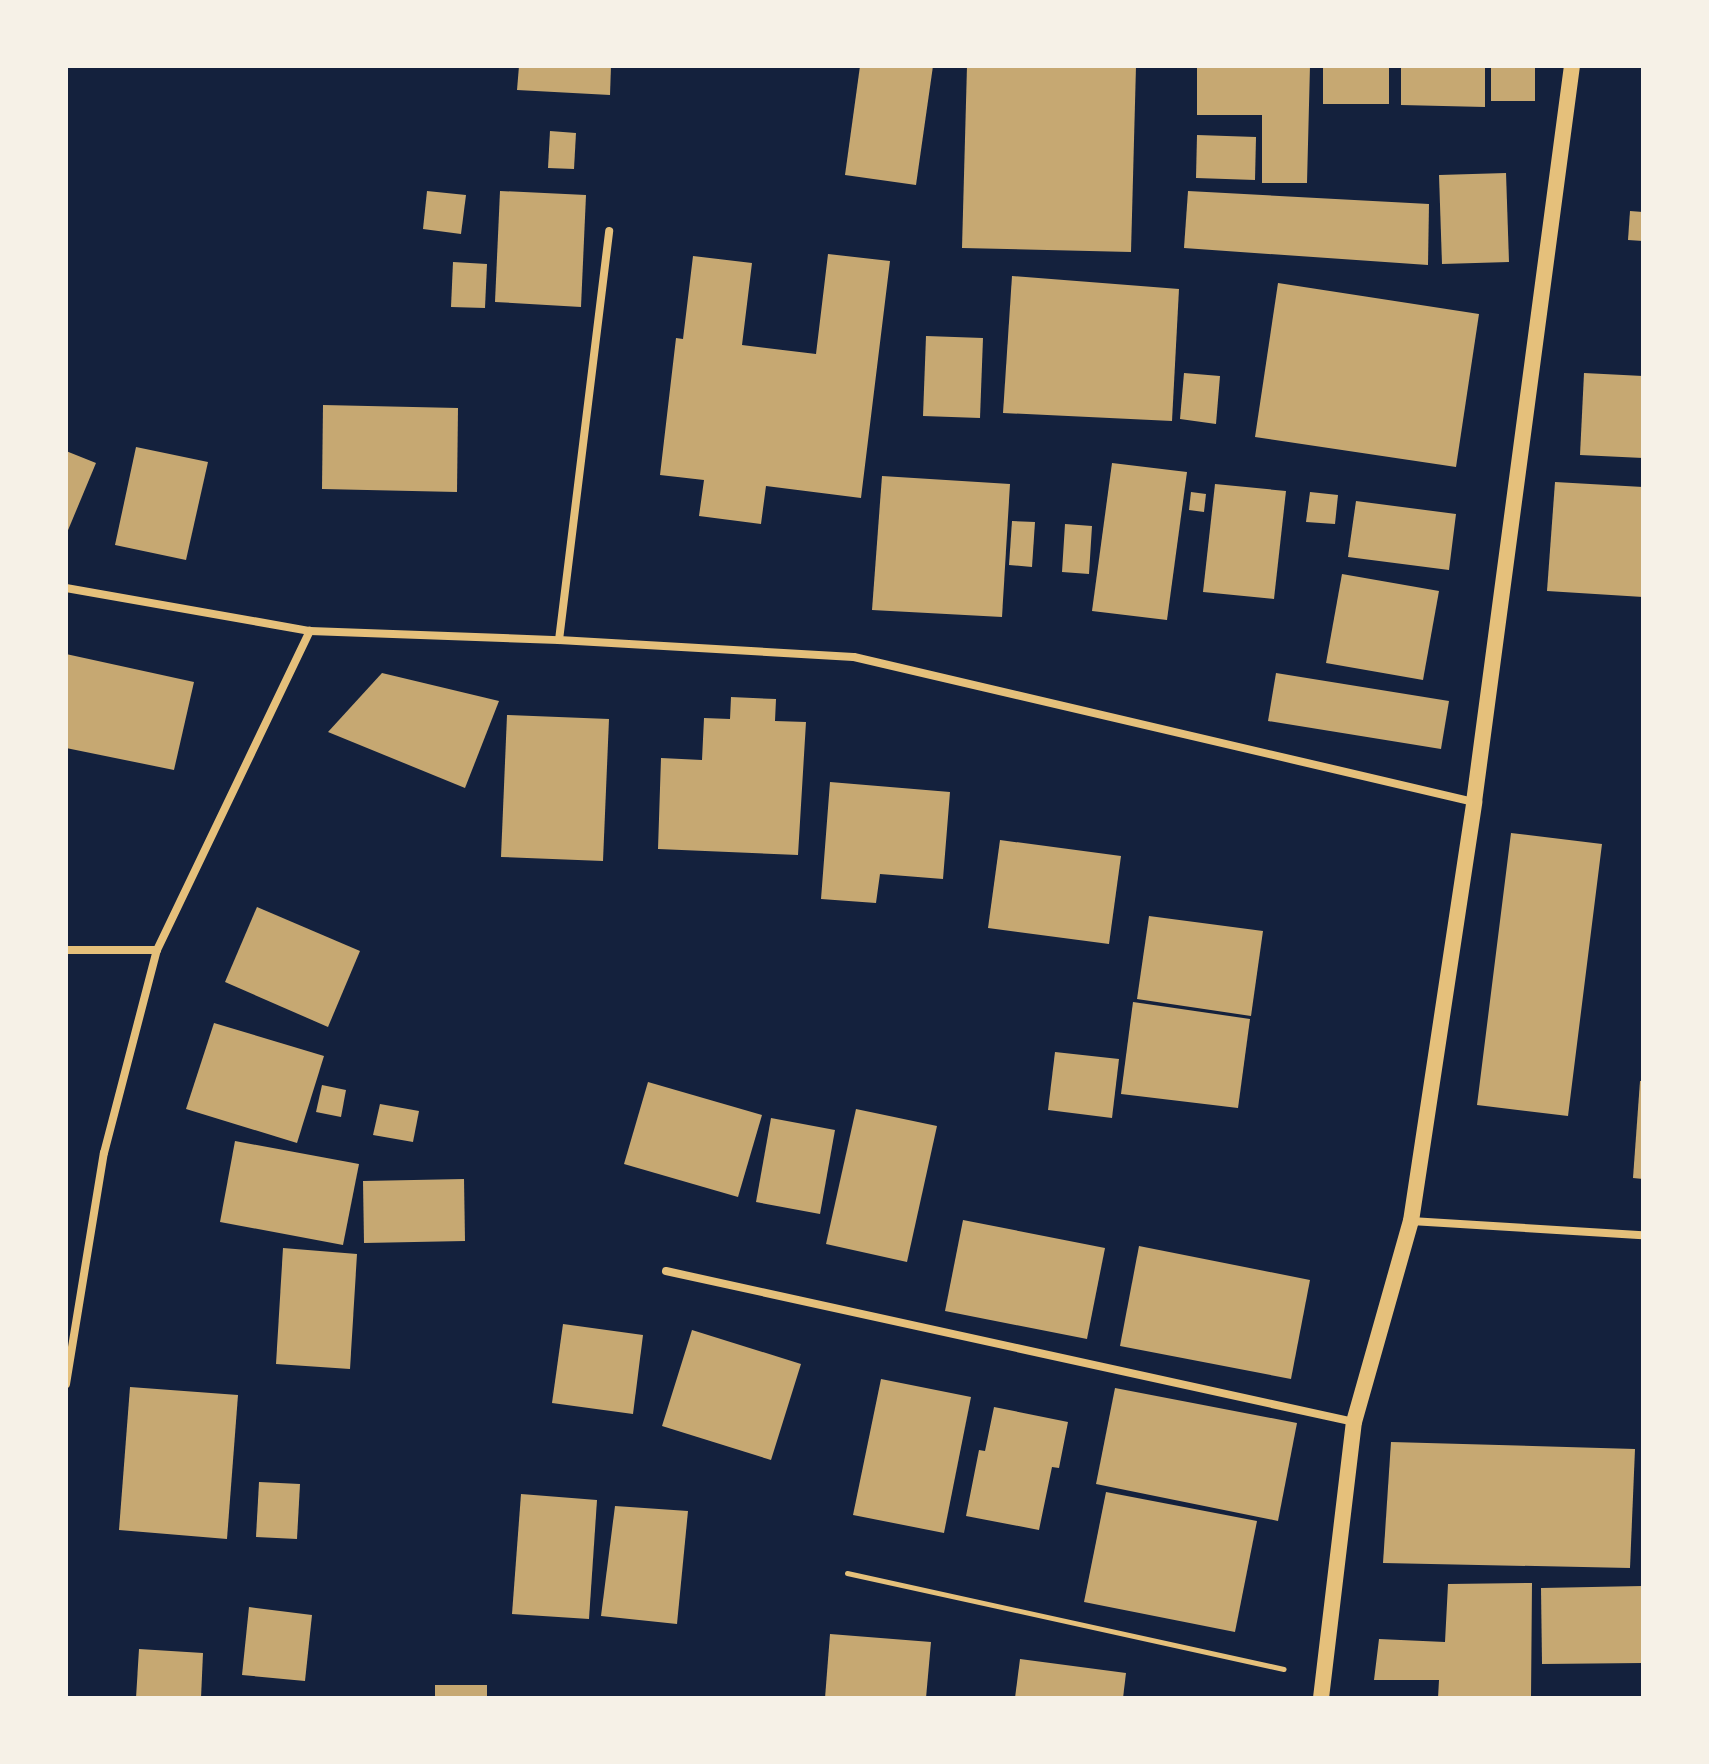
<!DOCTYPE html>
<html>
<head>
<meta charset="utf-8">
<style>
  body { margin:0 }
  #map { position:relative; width:1709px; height:1764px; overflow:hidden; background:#14213d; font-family:"Fira Sans Condensed",sans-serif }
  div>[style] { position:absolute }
  .building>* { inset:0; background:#c6a872 }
  .path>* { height:5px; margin:-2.5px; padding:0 2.5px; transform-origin:2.5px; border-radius:2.5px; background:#e5c07b }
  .minor>* { height:8px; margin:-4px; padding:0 4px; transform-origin:4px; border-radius:4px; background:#e5c07b }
  .secondary>* { height:16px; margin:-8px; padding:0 8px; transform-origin:8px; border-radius:8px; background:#e5c07b }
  span { translate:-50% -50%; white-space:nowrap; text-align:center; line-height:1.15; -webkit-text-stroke:8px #f6f1e7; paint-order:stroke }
  .frame { position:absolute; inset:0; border:68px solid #f6f1e7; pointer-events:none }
</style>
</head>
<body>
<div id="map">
  <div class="building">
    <div style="clip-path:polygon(519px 66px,611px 66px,610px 95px,517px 90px)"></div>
    <div style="clip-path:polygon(860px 66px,933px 66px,916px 185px,845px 175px)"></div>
    <div style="clip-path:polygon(967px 66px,1136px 66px,1131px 252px,962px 248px)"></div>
    <div style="clip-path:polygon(1197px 66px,1310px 66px,1307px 183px,1262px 183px,1262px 115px,1197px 115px)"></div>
    <div style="clip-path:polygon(1323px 66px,1389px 66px,1389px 104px,1323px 104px)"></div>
    <div style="clip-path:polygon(1401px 66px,1485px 66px,1485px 107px,1401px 105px)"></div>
    <div style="clip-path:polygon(1491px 66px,1535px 66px,1535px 101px,1491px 101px)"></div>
    <div style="clip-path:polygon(550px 131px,576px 133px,574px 169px,548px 168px)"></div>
    <div style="clip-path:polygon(1197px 135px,1256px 137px,1255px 180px,1196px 178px)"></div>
    <div style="clip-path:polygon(1506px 173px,1509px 262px,1442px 264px,1439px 175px)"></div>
    <div style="clip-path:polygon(427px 191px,466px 195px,461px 234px,423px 229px)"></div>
    <div style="clip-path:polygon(500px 191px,586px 195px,581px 307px,495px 302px)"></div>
    <div style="clip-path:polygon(1188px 191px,1429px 204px,1428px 265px,1184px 248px)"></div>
    <div style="clip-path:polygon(1630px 211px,1643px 212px,1643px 241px,1628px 240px)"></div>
    <div style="clip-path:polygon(828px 254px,890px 261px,861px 498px,766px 486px,761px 524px,699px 516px,704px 480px,660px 475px,676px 338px,683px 339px,693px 256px,752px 263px,742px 345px,816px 354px)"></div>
    <div style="clip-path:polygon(453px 262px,487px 264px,485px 308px,451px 307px)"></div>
    <div style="clip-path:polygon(1012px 276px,1179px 289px,1172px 421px,1003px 413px)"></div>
    <div style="clip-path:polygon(1278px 283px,1479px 314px,1456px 467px,1255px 437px)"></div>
    <div style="clip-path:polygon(926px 336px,983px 338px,980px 418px,923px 416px)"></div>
    <div style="clip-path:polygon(1184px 373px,1220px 376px,1216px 424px,1180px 419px)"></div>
    <div style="clip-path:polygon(1584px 373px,1643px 376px,1643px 458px,1580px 455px)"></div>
    <div style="clip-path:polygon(323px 405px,458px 408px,457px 492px,322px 489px)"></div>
    <div style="clip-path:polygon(136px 447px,208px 462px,186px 560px,115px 545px)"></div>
    <div style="clip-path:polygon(66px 451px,96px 463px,66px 535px)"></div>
    <div style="clip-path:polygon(1112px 463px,1187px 472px,1167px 620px,1092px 611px)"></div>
    <div style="clip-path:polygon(882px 476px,1010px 484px,1002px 617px,872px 610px)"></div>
    <div style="clip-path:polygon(1555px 482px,1643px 487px,1643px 597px,1547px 591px)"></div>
    <div style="clip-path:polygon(1215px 484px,1286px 491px,1274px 599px,1203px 592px)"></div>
    <div style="clip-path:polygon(1191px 492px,1206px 494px,1204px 512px,1189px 510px)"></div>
    <div style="clip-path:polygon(1310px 492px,1338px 495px,1335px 524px,1306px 522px)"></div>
    <div style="clip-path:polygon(1356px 501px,1456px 514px,1449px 570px,1348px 557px)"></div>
    <div style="clip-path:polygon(1012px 521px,1035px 522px,1032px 567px,1009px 565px)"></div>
    <div style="clip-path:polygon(1065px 524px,1092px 526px,1089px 574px,1062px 572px)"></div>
    <div style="clip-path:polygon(1342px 574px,1439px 591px,1423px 680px,1326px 663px)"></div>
    <div style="clip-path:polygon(66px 654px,194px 682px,174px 770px,66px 748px)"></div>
    <div style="clip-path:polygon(382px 673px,499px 701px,465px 788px,328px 732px)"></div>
    <div style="clip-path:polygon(1276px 673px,1449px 701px,1441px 749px,1268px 721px)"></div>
    <div style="clip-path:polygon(731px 697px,776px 699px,775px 721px,806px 722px,798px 855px,658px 849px,661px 758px,702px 760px,704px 718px,730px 719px)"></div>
    <div style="clip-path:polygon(507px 715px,609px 719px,603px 861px,501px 857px)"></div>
    <div style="clip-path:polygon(830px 782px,950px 792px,943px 879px,880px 874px,876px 903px,821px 899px)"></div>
    <div style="clip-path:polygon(1511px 833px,1602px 844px,1568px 1116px,1477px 1105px)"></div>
    <div style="clip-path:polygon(1000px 840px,1121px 856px,1109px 944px,988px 928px)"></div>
    <div style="clip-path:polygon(257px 907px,360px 951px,328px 1027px,225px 982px)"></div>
    <div style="clip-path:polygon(1149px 916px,1263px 931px,1251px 1016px,1137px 999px)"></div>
    <div style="clip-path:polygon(1133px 1002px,1250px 1019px,1238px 1108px,1121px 1094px)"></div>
    <div style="clip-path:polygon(214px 1023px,324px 1056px,297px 1143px,186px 1109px)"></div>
    <div style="clip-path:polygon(1055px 1052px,1119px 1059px,1112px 1118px,1048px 1110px)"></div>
    <div style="clip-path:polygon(1640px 1081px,1643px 1081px,1643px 1179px,1633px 1178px)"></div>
    <div style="clip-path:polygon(648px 1082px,762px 1115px,738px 1197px,624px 1164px)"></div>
    <div style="clip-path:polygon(322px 1085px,346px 1090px,341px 1117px,316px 1112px)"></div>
    <div style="clip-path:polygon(380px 1104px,419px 1111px,413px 1142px,373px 1135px)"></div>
    <div style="clip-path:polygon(856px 1109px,937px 1126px,907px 1262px,826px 1244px)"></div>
    <div style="clip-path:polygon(771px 1118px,835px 1130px,820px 1214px,756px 1202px)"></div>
    <div style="clip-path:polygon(235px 1141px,359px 1164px,343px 1245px,220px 1222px)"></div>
    <div style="clip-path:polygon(464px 1179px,465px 1241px,364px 1243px,363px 1181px)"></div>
    <div style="clip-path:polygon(963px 1220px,1105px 1248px,1087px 1339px,945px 1311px)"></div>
    <div style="clip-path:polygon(1139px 1246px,1310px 1280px,1291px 1379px,1120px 1346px)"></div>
    <div style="clip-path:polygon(283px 1248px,357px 1254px,350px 1369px,276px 1364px)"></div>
    <div style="clip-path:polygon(563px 1324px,643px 1335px,633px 1414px,552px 1403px)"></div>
    <div style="clip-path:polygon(692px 1330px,801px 1364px,771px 1460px,662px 1426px)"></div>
    <div style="clip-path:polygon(881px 1379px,971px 1397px,944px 1533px,853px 1515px)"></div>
    <div style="clip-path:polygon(130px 1387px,238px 1395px,227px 1539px,119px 1530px)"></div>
    <div style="clip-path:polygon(1115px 1388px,1297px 1423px,1278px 1521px,1096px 1484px)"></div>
    <div style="clip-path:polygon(994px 1407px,1068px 1422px,1059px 1468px,1052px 1467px,1039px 1530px,966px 1516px,979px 1450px,985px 1451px)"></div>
    <div style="clip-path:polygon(1391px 1442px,1635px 1449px,1630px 1568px,1383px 1563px)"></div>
    <div style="clip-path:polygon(259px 1482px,300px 1484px,297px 1539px,256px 1537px)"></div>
    <div style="clip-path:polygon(1106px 1492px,1257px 1521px,1235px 1632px,1084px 1602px)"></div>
    <div style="clip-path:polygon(521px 1494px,597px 1500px,589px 1619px,512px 1614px)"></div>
    <div style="clip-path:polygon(615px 1506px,688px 1511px,677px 1624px,601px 1616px)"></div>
    <div style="clip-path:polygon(1532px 1583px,1531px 1698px,1438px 1698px,1439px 1680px,1374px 1680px,1379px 1639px,1445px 1642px,1448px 1584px)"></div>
    <div style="clip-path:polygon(1643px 1586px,1643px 1663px,1542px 1664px,1541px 1588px)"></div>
    <div style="clip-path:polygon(249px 1607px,312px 1615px,305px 1681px,242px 1675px)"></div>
    <div style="clip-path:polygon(830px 1634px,931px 1642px,926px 1698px,825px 1698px)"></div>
    <div style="clip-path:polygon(139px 1649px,203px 1653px,201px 1698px,136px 1698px)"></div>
    <div style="clip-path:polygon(1020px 1659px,1126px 1673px,1123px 1698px,1015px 1698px)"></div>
    <div style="clip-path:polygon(435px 1685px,487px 1685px,487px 1698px,435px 1698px)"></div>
  </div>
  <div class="path">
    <div style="left:847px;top:1573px;width:447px;rotate:12.4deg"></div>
  </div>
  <div class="minor">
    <div style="left:66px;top:588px;width:248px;rotate:10deg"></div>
    <div style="left:310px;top:631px;width:249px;rotate:2.1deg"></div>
    <div style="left:559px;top:640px;width:295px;rotate:3.3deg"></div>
    <div style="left:854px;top:657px;width:637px;rotate:13.16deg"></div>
    <div style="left:559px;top:640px;width:412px;rotate:-83deg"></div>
    <div style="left:66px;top:950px;width:91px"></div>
    <div style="left:1411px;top:1221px;width:232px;rotate:3.5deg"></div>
    <div style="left:666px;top:1271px;width:704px;rotate:12.38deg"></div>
    <div style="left:66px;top:1384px;width:234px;rotate:-80.7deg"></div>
    <div style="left:104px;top:1153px;width:210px;rotate:-75.4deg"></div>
    <div style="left:157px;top:950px;width:354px;rotate:-64.4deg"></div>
  </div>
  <div class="secondary">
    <div style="left:1321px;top:1698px;width:278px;rotate:-83.2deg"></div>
    <div style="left:1354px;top:1422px;width:209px;rotate:-74.2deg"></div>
    <div style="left:1411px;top:1221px;width:424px;rotate:-81.4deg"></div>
    <div style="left:1474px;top:802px;width:742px;rotate:-82.42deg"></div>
  </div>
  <div class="frame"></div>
</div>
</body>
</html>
